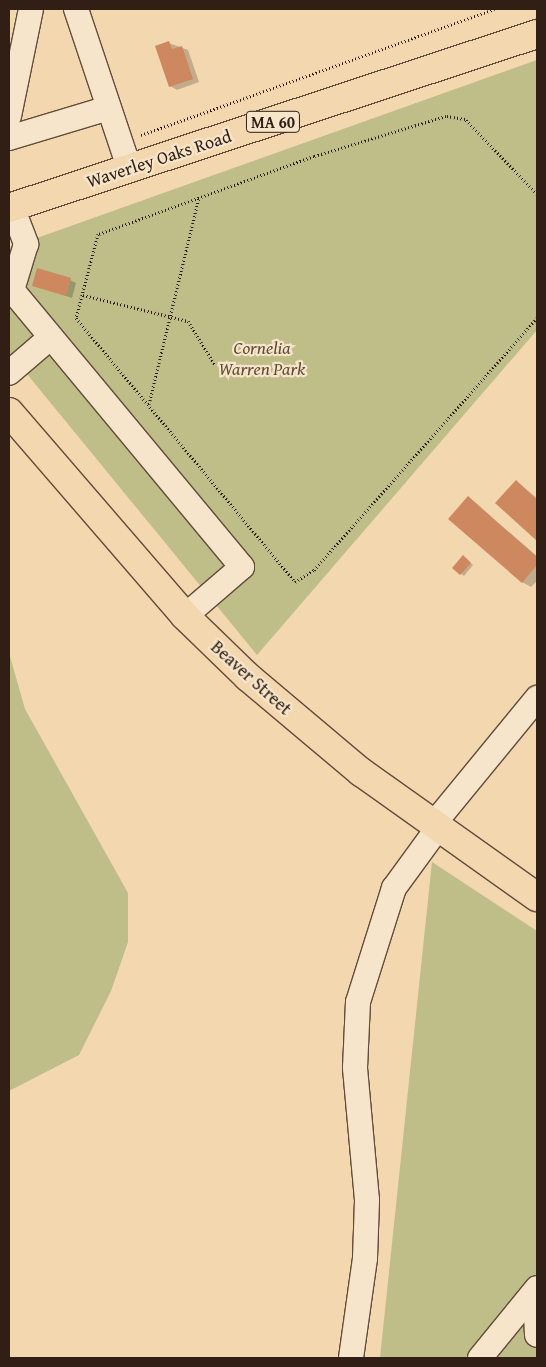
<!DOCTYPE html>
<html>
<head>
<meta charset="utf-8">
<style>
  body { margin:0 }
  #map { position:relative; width:546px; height:1367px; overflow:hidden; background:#f3d7af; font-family:"Gentium Book Plus",serif }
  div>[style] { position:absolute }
  .green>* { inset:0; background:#bfbd88 }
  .shadow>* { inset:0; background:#0003 }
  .building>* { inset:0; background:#cd8860 }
  .path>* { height:3px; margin-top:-1.5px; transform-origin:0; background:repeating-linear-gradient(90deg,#311e14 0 1px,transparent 0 3.5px) }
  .roads { filter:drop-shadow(1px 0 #624c3b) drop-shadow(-1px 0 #624c3b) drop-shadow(0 1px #624c3b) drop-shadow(0 -1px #624c3b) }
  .minor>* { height:24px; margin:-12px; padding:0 12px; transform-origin:12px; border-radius:12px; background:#f7e5cb }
  .major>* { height:28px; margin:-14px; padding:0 14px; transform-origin:14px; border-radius:14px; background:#f3d7af }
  span { translate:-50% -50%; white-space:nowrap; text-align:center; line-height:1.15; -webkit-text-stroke:4.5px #f7e5cb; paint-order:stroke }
  .shield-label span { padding:1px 4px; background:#f7e5cb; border:1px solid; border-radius:4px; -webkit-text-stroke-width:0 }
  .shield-label { font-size:16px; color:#311e14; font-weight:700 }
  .street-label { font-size:18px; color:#311e14 }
  .park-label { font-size:18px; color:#5c4e37; font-style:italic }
  .frame { position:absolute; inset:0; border:10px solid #311e14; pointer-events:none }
</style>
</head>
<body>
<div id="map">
  <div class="green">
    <div style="clip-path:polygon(537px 60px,537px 330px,257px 655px,9px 352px,9px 248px)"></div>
    <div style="clip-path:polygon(9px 653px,25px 709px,128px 893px,128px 942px,111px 991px,79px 1055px,9px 1091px)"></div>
    <div style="clip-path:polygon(432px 862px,537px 931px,537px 1358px,380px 1358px)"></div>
  </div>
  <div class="shadow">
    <div style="clip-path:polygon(169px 43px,188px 50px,199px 82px,177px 90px,170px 86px)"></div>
    <div style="clip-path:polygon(70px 280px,76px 283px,72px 298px,33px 285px)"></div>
    <div style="clip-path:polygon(517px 482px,537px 498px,537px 540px,497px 503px)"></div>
    <div style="clip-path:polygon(468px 498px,537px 556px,537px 581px,531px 587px,522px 582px)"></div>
    <div style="clip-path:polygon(466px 558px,473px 565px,464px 576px,453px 568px)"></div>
  </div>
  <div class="building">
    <div style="clip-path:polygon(169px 41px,172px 49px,182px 46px,193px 79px,169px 87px,155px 46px)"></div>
    <div style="clip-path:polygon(37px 268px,71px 278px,66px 296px,32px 286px)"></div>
    <div style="clip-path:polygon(516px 480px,537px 500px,537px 541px,495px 503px)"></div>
    <div style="clip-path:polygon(468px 496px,537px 557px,537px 565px,522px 583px,448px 519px)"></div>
    <div style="clip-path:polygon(463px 555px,471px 563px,460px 575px,452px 568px)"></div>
  </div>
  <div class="path">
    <div style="left:141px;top:135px;width:375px;rotate:-19.6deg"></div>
    <div style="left:537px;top:194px;width:104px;rotate:-133.8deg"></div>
    <div style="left:465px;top:119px;width:19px;rotate:-171deg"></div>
    <div style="left:446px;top:116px;width:138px;rotate:163.1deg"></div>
    <div style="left:314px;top:156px;width:230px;rotate:160.1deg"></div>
    <div style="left:98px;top:234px;width:87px;rotate:104.7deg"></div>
    <div style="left:76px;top:318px;width:343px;rotate:50.3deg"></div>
    <div style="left:295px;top:582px;width:22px;rotate:-32deg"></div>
    <div style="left:314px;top:570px;width:337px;rotate:-48.5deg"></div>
    <div style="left:83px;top:295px;width:108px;rotate:13.9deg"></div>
    <div style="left:188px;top:321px;width:52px;rotate:58.5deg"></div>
    <div style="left:149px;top:404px;width:212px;rotate:-76.4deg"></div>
  </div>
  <div class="roads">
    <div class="minor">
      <div style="left:76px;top:9px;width:170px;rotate:71.5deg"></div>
      <div style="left:9px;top:116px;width:109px;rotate:-78.4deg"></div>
      <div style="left:9px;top:138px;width:104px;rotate:-16.7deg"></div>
      <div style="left:12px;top:207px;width:40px;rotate:69deg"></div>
      <div style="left:26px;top:244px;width:48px;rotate:106.9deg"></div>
      <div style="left:12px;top:290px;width:360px;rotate:50.3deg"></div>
      <div style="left:242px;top:567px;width:75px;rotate:139.3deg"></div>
      <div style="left:9px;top:373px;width:55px;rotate:-40.6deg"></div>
      <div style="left:432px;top:826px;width:166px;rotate:-50.6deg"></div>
      <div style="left:535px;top:1294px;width:41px;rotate:87.2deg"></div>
      <div style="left:351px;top:1358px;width:101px;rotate:-82deg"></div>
      <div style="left:365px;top:1258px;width:58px;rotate:-88deg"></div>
      <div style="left:367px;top:1200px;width:133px;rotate:-95.2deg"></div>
      <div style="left:355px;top:1068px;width:66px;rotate:-87.4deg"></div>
      <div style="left:358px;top:1002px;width:120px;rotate:-72.5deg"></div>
      <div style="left:394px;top:888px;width:73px;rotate:-53.9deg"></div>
      <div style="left:480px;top:1358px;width:90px;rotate:-50.8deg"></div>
    </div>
    <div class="major">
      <div style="left:9px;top:208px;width:556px;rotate:-18.24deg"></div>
      <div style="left:9px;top:412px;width:269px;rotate:49.2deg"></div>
      <div style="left:185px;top:616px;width:88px;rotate:44.1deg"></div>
      <div style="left:248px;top:677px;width:148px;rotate:40.1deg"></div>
      <div style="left:361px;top:772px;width:216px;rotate:35.4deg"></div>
    </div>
  </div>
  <div class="shield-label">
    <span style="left:273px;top:122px">MA 60</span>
  </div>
  <div class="street-label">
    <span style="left:159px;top:159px;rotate:-18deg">Waverley Oaks Road</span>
    <span style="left:251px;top:678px;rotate:42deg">Beaver Street</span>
  </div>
  <div class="park-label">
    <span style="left:262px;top:359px">Cornelia<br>Warren Park</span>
  </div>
  <div class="frame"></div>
</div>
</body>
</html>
